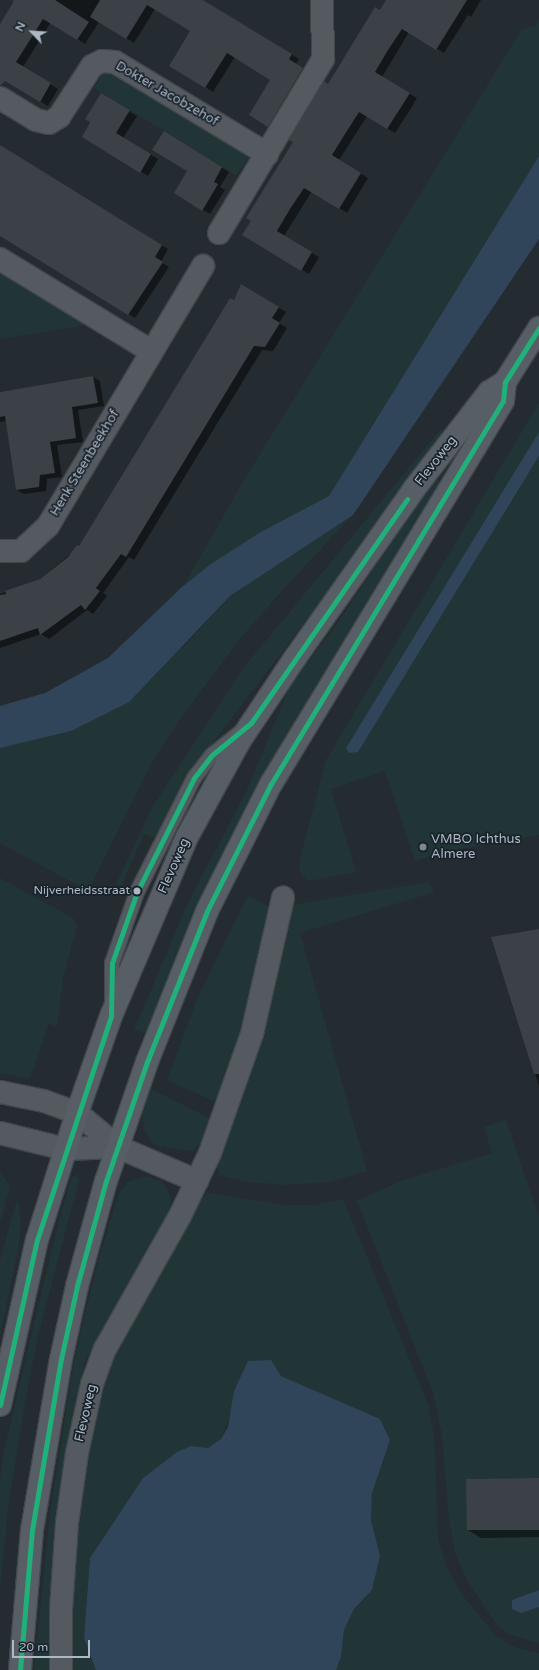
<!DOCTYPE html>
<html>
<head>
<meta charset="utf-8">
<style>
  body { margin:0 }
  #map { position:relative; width:539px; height:1670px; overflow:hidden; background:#242b31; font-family:"Varela Round",sans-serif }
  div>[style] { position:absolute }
  .green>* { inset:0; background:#213536 }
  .water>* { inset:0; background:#31455a }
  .shadow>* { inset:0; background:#0007 }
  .building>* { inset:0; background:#3b4146 }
  .roads { filter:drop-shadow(1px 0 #42474c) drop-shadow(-1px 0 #42474c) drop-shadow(0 1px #42474c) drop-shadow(0 -1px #42474c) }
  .service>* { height:14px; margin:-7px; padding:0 7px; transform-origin:7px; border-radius:7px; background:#545a60 }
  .minor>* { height:22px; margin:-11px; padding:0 11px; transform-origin:11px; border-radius:11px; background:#545a60 }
  .tertiary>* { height:22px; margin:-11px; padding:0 11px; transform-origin:11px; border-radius:11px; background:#545a60 }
  .secondary>* { height:22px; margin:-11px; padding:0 11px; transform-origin:11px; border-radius:11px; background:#585e65 }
  .bus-1>* { height:5px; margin:-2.5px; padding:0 2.5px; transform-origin:2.5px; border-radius:2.5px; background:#20b07a }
  .dots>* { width:11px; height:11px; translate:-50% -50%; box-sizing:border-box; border:2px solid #18222b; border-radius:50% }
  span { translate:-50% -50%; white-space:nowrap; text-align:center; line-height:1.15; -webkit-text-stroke:3.5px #18222b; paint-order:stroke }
  .bus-label { font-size:12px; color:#adb8c4 }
  .right { translate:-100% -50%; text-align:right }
  .street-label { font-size:13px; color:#adb8c4 }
  .poi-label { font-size:13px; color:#adb8c4 }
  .left { translate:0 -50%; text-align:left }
  .north { position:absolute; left:12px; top:12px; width:40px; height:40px; -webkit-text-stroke:3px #18222b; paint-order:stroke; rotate:295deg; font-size:11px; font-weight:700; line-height:16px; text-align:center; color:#adb8c4 }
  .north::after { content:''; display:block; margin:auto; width:14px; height:18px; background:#adb8c4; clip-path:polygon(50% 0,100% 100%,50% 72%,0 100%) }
  .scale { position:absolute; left:12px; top:1640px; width:78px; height:18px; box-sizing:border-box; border:2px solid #adb8c4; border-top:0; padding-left:5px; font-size:12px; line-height:14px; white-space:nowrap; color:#adb8c4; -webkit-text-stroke:3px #18222b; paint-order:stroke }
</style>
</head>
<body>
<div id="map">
  <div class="green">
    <div style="clip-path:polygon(539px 19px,539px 156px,329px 496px,259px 533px,183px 587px,244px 480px,522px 29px,535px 26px)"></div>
    <div style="clip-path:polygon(108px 70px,244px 152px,248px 158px,236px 175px,94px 88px,104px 71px)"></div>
    <div style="clip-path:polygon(0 269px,87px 325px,0 339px)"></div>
    <div style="clip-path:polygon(539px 403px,539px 432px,346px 748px,358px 752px,539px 456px,539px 835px,435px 854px,415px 861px,385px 771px,331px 789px,356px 872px,309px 881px,299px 871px,300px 859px,326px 760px)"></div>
    <div style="clip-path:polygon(441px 429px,446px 436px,190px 773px,155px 838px,144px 834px,121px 886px,116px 884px,153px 806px,244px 667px)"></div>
    <div style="clip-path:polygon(433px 480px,439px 480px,440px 485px,348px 634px,311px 703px,149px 1034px,134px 1030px,188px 903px,248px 788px,290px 686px,336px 625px)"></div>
    <div style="clip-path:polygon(353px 515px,288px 584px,239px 640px,178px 722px,151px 764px,88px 891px,0 843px,0 748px,71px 731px,185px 645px,230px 596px)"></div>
    <div style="clip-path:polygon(0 878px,73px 918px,77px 925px,63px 978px,57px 1027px,49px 1023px,30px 1079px,0 1073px)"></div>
    <div style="clip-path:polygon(428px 882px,435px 892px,300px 933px,367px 1171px,330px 1182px,283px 1185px,247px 1182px,220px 1175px,216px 1165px,231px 1128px,263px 1033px,277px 980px,291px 905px)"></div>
    <div style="clip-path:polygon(248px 895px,270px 908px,246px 1014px,219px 1097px,213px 1101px,167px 1080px,197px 999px)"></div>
    <div style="clip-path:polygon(149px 1088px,209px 1118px,211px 1124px,208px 1124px,200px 1144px,193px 1150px,186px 1151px,162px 1146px,161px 1148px,154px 1144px,146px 1133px,141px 1113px)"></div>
    <div style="clip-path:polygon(506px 1120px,539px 1217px,539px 1590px,512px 1600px,521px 1613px,539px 1607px,539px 1643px,510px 1635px,497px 1625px,468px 1582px,455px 1552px,449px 1520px,442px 1435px,434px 1395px,357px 1201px,398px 1182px,492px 1153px,484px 1127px)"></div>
    <div style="clip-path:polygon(0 1172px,10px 1186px,0 1223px)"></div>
    <div style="clip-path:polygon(77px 1175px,79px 1180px,38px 1336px,26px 1397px,9px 1500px,0 1589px,0 1480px,3px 1455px,53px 1244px,71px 1178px)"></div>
    <div style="clip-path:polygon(147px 1176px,163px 1182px,172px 1200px,166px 1218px,85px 1360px,68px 1445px,51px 1670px,34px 1670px,50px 1514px,75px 1355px,97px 1265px,119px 1193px,128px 1182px)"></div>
    <div style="clip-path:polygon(208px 1193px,286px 1205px,315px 1205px,343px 1199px,428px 1404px,434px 1435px,438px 1538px,446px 1566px,460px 1592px,496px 1636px,515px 1647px,539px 1653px,539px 1670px,336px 1670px,341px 1657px,344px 1630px,354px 1609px,372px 1590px,380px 1556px,371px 1520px,372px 1493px,390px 1440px,380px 1419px,281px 1376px,230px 1416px,221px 1439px,208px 1448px,191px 1446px,177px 1452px,143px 1478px,90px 1558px,84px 1638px,96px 1670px,69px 1670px,74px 1527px,102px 1377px,196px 1203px)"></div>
    <div style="clip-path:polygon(17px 1199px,21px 1220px,19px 1245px,0 1336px,0 1260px)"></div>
  </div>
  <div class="water">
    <div style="clip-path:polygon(539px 156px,539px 239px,353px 515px,230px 596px,129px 702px,71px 731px,0 748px,0 706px,45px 693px,108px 658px,182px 587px,211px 564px,259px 533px,329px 496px)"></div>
    <div style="clip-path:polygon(539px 432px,539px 456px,358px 752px,349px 753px,346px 748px)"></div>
    <div style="clip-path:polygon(271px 1360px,281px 1376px,380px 1419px,390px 1440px,372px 1493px,371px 1520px,380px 1556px,372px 1590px,354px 1609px,344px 1630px,341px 1657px,336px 1670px,96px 1670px,84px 1638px,90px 1558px,143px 1478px,177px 1452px,191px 1446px,208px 1448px,221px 1439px,228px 1427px,234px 1391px,248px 1361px)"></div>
    <div style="clip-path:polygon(539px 1590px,539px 1607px,521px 1613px,512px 1609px,512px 1600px)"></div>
  </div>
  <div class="shadow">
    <div style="clip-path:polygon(16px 0,202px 0,299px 59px,296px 64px,310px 73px,276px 130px,268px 126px,272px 80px,235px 57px,213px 92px,188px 76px,192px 31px,155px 9px,134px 43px,99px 22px,85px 44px,51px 22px,23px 67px,58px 89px,48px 106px,0 77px,0 26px)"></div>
    <div style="clip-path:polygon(388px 0,481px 0,471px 17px,468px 15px,444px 53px,409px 32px,382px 77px,417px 98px,408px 113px,395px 133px,367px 116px,339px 160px,368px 178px,347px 213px,312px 191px,284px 236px,319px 257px,309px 274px,244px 235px,329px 85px)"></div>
    <div style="clip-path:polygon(102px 95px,137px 116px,123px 138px,158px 159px,148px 176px,83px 137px)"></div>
    <div style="clip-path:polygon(164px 133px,229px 172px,220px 187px,225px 190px,210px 214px,175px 193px,189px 171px)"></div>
    <div style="clip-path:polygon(0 149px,8px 151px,168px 249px,161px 262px,169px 267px,135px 318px,0 235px)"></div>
    <div style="clip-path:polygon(242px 285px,286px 312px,279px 323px,287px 328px,273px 351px,262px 350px,134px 560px,129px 557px,103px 593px,107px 596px,93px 614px,87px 610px,49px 639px,41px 634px,0 648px,0 594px,40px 579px,79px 547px,234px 302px)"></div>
    <div style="clip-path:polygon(93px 377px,100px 381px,104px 406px,78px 410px,83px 442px,57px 445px,62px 477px,47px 479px,46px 491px,24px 494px,17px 490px,6px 421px,0 422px,0 392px)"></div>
    <div style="clip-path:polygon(539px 930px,539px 1086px,492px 938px)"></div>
    <div style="clip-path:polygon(539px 1479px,539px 1537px,481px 1538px,468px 1530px)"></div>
  </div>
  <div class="building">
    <div style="clip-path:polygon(12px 0,55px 0,89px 22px,77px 40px,43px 19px,30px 40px,16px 62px,51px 83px,40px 102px,5px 81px,0 86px,0 24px,14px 1px)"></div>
    <div style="clip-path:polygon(100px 0,203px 0,292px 54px,289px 59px,303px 68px,268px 127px,249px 115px,270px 80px,227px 53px,205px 88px,169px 66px,190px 31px,147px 5px,126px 39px,90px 17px)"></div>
    <div style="clip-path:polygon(386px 0,467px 0,436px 50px,402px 29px,388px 50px,375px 72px,410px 93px,387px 129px,359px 112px,345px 134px,332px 155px,361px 173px,339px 209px,304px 188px,290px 209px,277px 231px,312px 252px,301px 271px,242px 235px,251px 221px,246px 218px,293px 142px,289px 140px,324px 81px,328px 84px,375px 7px,380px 10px)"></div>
    <div style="clip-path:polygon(101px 93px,130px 110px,116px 133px,151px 154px,140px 173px,82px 137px,90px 122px,85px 119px)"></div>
    <div style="clip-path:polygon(164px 131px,222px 167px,214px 182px,218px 184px,202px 211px,174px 193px,187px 171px,152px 150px)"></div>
    <div style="clip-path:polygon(0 145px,162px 245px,155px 257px,163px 262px,128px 315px,0 236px)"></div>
    <div style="clip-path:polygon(241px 284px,279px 307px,272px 318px,280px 323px,265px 347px,254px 346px,126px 557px,121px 554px,96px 588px,100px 591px,85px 610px,81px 605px,40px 635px,38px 628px,0 641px,0 595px,6px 594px,5px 591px,40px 579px,68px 557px,77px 545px,79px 546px,224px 308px,230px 298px,234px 300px)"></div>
    <div style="clip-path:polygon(93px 376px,98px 403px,72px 407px,76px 438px,50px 442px,55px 473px,40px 475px,39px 487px,16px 490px,5px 416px,0 417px,0 392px)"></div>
    <div style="clip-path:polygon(539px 929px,539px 1074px,534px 1074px,491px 937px)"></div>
    <div style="clip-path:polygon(539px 1478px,539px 1530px,467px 1530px,466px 1479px)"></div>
  </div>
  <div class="roads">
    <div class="service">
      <div style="left:112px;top:1005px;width:42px;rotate:-90deg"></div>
      <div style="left:112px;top:963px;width:75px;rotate:-70.6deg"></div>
      <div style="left:137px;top:892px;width:127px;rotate:-63.4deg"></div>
      <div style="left:194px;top:778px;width:29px;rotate:-52deg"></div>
      <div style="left:212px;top:755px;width:36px;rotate:-39deg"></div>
    </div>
    <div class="minor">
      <div style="left:0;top:98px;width:42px;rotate:31.4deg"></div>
      <div style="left:36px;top:120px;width:13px;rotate:13deg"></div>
      <div style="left:49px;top:123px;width:12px;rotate:-31deg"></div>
      <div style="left:59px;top:117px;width:61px;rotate:-57.1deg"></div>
      <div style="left:92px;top:66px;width:11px;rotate:-27deg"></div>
      <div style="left:102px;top:61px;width:13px;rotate:4deg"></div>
      <div style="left:115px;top:62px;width:178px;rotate:31.2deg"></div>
      <div style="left:219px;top:233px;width:203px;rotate:-59.1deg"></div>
      <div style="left:323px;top:59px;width:59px;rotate:-91deg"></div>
      <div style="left:0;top:259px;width:177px;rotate:31.4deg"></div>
      <div style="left:0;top:551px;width:21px"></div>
      <div style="left:21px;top:551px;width:37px;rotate:-43deg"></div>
      <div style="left:48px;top:526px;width:303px;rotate:-59.2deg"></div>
      <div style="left:118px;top:1147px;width:86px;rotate:23.3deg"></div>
      <div style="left:61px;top:1670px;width:61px;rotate:-90deg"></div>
      <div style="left:61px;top:1609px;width:86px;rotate:-86deg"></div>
      <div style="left:67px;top:1523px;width:71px;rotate:-81.9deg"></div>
      <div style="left:77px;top:1453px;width:71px;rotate:-77.7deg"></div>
      <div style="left:92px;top:1384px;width:37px;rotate:-70deg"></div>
      <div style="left:105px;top:1349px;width:153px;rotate:-60.6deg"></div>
      <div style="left:180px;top:1216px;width:70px;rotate:-64.5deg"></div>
      <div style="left:210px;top:1153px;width:126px;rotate:-70.6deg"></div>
      <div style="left:252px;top:1034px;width:140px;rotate:-77.2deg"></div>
    </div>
    <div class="tertiary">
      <div style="left:0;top:1092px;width:45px;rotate:11.6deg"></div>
      <div style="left:44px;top:1101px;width:35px;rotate:20deg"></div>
      <div style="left:77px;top:1113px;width:53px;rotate:39.7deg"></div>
      <div style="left:0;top:1133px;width:67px;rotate:13.8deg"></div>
      <div style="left:65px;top:1149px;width:53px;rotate:-2.2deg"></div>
    </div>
    <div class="secondary">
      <div style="left:0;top:1405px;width:169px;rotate:-77.4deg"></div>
      <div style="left:37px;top:1240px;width:133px;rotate:-72.5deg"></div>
      <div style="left:77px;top:1113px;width:103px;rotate:-70.7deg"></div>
      <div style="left:111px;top:1016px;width:194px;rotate:-67deg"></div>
      <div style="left:187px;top:837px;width:108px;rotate:-61.3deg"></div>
      <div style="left:239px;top:742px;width:101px;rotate:-56.3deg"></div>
      <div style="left:295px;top:658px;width:207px;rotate:-54.8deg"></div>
      <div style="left:414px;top:489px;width:123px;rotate:-52.3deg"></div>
      <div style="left:489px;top:392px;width:19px;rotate:-32deg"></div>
      <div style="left:20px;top:1670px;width:141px;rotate:-85.1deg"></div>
      <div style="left:32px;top:1530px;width:173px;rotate:-80.4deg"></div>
      <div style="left:61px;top:1359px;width:75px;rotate:-77.6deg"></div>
      <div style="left:77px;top:1286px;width:109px;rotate:-74.6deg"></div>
      <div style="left:106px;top:1181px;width:126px;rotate:-71deg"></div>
      <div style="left:147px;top:1062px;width:162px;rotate:-68.3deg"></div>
      <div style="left:207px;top:911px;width:142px;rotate:-63.3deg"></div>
      <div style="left:271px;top:784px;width:448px;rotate:-58.8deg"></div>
      <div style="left:503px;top:401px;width:19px;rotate:-84deg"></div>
      <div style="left:505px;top:382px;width:64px;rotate:-57.8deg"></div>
    </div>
  </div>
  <div class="bus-1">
    <div style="left:0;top:1405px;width:169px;rotate:-77.4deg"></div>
    <div style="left:37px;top:1240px;width:236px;rotate:-71.7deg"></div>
    <div style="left:111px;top:1016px;width:53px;rotate:-88.9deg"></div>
    <div style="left:112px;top:963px;width:75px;rotate:-70.6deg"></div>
    <div style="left:137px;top:892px;width:127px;rotate:-63.4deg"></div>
    <div style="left:194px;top:778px;width:29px;rotate:-52deg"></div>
    <div style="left:212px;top:755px;width:50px;rotate:-39.4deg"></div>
    <div style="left:251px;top:723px;width:273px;rotate:-55.1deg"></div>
    <div style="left:20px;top:1670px;width:141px;rotate:-85.1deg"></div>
    <div style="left:32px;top:1530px;width:173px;rotate:-80.4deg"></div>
    <div style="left:61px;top:1359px;width:75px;rotate:-77.6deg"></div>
    <div style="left:77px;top:1286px;width:109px;rotate:-74.6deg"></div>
    <div style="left:106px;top:1181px;width:126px;rotate:-71deg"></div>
    <div style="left:147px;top:1062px;width:162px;rotate:-68.3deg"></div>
    <div style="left:207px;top:911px;width:142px;rotate:-63.3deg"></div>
    <div style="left:271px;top:784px;width:448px;rotate:-58.8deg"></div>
    <div style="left:503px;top:401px;width:19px;rotate:-84deg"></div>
    <div style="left:505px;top:382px;width:64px;rotate:-57.8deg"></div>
  </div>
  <div class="dots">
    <div style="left:423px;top:847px;background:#7d8791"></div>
    <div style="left:137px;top:891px;background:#adb8c4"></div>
  </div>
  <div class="bus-label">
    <span class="right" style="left:130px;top:891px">Nijverheidsstraat</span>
  </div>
  <div class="street-label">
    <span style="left:167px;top:94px;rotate:30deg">Dokter Jacobzehof</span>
    <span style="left:436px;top:461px;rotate:-52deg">Flevoweg</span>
    <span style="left:85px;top:463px;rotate:-59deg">Henk Steenbeekhof</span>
    <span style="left:174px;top:866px;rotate:-66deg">Flevoweg</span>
    <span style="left:86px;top:1413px;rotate:-77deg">Flevoweg</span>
  </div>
  <div class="poi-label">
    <span class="left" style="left:431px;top:847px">VMBO Ichthus<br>Almere</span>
  </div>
  <div class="north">N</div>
  <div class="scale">20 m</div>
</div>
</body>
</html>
